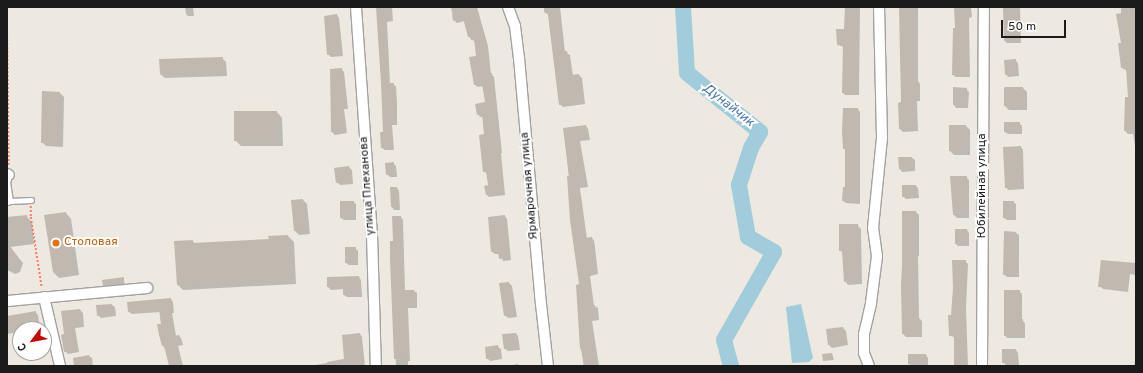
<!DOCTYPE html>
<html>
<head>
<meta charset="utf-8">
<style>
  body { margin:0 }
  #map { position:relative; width:1143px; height:373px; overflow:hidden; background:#ede9e0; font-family:Overpass,sans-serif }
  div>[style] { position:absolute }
  .water>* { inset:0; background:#a0ccdb }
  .shadow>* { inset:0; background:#0003 }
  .river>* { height:16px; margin:-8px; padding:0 8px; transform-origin:8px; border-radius:8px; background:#a0ccdb }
  .building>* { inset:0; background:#c1b8b0 }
  .path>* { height:1.5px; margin-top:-0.75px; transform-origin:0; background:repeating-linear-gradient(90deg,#f97a66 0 2px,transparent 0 4px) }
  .roads { filter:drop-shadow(1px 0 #a2a2a2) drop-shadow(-1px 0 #a2a2a2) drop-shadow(0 1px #a2a2a2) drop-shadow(0 -1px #a2a2a2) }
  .service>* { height:5px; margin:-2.5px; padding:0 2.5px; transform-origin:2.5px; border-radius:2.5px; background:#fff }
  .minor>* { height:10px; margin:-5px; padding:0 5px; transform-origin:5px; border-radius:5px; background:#fff }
  .dots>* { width:11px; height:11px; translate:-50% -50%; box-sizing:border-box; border:2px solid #fff; border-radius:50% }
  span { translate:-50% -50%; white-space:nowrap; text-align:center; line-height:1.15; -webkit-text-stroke:4px #fff; paint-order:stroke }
  .street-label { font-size:12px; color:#1b1b1b }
  .food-label { font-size:12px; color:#c56008 }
  .left { translate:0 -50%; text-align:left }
  .water-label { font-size:13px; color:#4976a9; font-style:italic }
  .frame { position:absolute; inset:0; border:8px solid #1b1b1b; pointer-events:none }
  .north { position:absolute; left:12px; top:321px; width:40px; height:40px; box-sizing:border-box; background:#fff; border:1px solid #a4a4a4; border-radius:50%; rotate:238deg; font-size:11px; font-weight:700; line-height:16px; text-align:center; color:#1b1b1b }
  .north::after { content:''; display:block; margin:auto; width:14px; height:18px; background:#c50801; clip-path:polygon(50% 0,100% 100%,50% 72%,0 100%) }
  .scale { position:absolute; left:1001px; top:20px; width:65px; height:18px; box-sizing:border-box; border:2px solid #1b1b1b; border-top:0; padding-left:5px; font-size:12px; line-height:14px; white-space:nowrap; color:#1b1b1b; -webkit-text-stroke:3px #fff; paint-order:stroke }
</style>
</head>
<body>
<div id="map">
  <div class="water">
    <div style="clip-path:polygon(801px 304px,813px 358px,809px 362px,792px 363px,786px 307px)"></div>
  </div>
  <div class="shadow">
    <div style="clip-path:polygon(185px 7px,193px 7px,194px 16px,188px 16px,186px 14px)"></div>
    <div style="clip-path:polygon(378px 7px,392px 7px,393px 21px,387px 22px,390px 84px,396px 86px,397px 103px,397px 125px,392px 125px,394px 150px,385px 150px,382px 148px,384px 133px)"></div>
    <div style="clip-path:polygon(448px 7px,477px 7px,488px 46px,491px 74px,494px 77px,502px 153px,501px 153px,505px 195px,489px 197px,487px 195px,489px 186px,487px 174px,484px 171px,486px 135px,483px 117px,480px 117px,478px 114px,486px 103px,484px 86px,477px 87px,475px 84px,477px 57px,475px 42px,468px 36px,465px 21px,457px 23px,454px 20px,451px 8px)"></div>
    <div style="clip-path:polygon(544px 7px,560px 7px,565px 52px,570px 55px,573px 76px,579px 75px,582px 78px,585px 104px,563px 107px,560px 104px,549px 15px,544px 12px)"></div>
    <div style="clip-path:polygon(845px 7px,860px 7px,859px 95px,845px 95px,843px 93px,844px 47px,838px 45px,845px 30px)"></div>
    <div style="clip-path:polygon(900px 7px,918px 7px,918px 81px,920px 84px,920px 101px,917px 101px,918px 131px,903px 132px,900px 129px,902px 103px)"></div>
    <div style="clip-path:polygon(955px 7px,971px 7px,972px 17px,969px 18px,970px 77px,956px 77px,953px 75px,956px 29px)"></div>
    <div style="clip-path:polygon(1004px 7px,1020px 7px,1021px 43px,1007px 43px,1004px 40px)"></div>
    <div style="clip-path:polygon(1121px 7px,1136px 7px,1136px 152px,1133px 134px,1128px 134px,1125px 131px,1129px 98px,1127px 71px,1122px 68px)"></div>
    <div style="clip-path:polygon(337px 15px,339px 18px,343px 56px,331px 57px,328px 54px)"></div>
    <div style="clip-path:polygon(222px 58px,226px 62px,227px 76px,165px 78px,160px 74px)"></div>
    <div style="clip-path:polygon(1015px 60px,1018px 63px,1019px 76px,1008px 77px,1006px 74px)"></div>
    <div style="clip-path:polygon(341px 69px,344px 72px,348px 109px,344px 109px,347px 133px,335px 135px,332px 132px,331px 70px)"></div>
    <div style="clip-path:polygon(1023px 88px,1027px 92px,1027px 110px,1009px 110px,1005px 106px)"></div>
    <div style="clip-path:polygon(966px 89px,969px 92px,968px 108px,956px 108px,954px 105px)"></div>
    <div style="clip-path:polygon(60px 93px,64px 97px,63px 147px,46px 146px,42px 142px)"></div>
    <div style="clip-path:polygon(858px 109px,860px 112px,860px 204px,846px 203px,843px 201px,846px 188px,846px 150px,844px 148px)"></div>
    <div style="clip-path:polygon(277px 112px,282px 118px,283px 146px,241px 146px,235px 140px)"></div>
    <div style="clip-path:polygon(1019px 123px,1022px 126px,1022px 134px,1008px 134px,1005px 132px)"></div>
    <div style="clip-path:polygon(586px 126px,588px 129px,590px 140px,580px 141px,588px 187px,580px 188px,587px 239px,592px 238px,594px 241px,595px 247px,598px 274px,590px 276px,594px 306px,598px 308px,599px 320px,592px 321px,599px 366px,603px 366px,584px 366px,579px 331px,580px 285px,564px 129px)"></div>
    <div style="clip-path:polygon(966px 126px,970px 130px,970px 155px,954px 155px,950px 151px)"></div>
    <div style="clip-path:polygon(1021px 147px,1023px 150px,1024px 189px,1008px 190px,1006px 187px)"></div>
    <div style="clip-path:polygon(912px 158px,915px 160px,915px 171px,902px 172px,900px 169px)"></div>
    <div style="clip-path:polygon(393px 163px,396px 166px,397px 177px,390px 177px,387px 174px)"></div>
    <div style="clip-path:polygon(349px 167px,352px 170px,353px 184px,340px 185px,337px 182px)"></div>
    <div style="clip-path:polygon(966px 177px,969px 180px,969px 218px,957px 218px,954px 215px)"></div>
    <div style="clip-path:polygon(916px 186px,918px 188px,919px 198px,906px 199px,903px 196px)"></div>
    <div style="clip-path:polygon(397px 188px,399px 191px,400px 210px,394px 210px,392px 207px)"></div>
    <div style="clip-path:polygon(303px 200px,307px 204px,310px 234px,299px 235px,295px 231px,292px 201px)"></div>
    <div style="clip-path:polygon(353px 202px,356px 204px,356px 220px,344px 220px,341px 218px)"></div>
    <div style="clip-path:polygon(1013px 202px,1016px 204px,1016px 220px,1007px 220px,1004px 218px)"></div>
    <div style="clip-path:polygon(903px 212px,916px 212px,919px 215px,919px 256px,918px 256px,919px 318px,922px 321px,922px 337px,906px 337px,903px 334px)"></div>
    <div style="clip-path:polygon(66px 213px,71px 219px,79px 275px,59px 278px,53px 272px)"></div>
    <div style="clip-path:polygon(26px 216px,32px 222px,34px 244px,10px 247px,23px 263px,20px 272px,15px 274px,7px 270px,7px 218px)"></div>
    <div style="clip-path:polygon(505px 216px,507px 219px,511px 260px,503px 261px,500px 254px,495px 254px,492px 252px)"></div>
    <div style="clip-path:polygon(401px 217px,403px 220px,405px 291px,414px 291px,417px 293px,417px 308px,408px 308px,410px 361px,408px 361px,408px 366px,396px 366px,391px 242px,394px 242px)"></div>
    <div style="clip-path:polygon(857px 225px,861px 229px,862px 284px,848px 285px,845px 281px,843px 253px,840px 250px)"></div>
    <div style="clip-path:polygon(967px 230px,969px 233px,969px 246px,958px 246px,956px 244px)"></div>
    <div style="clip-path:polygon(1005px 232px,1016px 233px,1019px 235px,1019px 277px,1007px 277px,1004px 274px)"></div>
    <div style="clip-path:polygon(288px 236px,294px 242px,296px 284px,183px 290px,178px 285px,192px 241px,196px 244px,270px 240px)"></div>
    <div style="clip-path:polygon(355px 248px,358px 251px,358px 265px,349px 265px,346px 263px)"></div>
    <div style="clip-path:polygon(965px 261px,968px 264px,966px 308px,968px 366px,956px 366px,955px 338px,950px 335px)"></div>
    <div style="clip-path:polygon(1136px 264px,1136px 275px,1130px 274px,1128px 292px,1103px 289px,1100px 286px)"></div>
    <div style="clip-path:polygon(359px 277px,361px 280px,362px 297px,347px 297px,344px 295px,344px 289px,331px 290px,328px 287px)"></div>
    <div style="clip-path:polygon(123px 278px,125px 284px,104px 285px)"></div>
    <div style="clip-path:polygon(509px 283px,512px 286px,517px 317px,508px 318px,505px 315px)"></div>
    <div style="clip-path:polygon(1019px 291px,1022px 294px,1022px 320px,1025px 323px,1025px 338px,1007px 338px,1005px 335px)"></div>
    <div style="clip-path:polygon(171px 299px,173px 302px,174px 313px,172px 313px,176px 336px,179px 336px,181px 338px,183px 345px,178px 346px,183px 366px,170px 366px,166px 349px,163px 346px,160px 312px,132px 314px,129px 312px)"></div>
    <div style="clip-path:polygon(112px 305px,115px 307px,116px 316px,101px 318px,98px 315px)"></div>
    <div style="clip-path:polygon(80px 310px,83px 313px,84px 327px,75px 328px,79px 352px,68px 354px,65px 351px,65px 335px)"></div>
    <div style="clip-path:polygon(35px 312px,38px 315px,40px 329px,20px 329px,20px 332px,7px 334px,7px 317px)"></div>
    <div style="clip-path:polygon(843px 328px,846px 331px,848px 345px,832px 348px,829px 345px)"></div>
    <div style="clip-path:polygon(360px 334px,362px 337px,365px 366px,309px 366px,345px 360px)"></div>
    <div style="clip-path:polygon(516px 334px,518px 336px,520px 350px,508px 351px,505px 349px)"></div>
    <div style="clip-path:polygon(498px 347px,501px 349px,502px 359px,490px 361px,487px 358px)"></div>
    <div style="clip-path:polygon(1016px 350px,1018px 353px,1019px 365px,1006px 365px,1003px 362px)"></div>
    <div style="clip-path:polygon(1136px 353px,1136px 366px,1134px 366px,1135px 360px)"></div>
    <div style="clip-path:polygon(832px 354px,834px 360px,823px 360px)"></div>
    <div style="clip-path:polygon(926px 355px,928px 358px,928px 366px,911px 366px,909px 364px)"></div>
    <div style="clip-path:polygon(89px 356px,92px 358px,93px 366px,75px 366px)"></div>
    <div style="clip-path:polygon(518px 364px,520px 366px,507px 366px)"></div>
  </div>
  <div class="river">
    <div style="left:683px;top:7px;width:66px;rotate:86.5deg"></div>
    <div style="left:687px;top:73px;width:94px;rotate:38.9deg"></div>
    <div style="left:760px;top:132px;width:18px;rotate:119deg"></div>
    <div style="left:751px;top:148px;width:39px;rotate:108deg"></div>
    <div style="left:739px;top:185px;width:53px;rotate:80.2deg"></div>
    <div style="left:748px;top:237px;width:30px;rotate:30deg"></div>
    <div style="left:774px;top:252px;width:101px;rotate:119.6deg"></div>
    <div style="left:724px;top:340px;width:27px;rotate:75deg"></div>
  </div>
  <div class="building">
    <div style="clip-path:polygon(376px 7px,390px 7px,391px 19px,385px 20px,388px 83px,394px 83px,395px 100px,395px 122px,390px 123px,392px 147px,381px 148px,380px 132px,383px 132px,381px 83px)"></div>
    <div style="clip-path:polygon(463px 7px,476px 7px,485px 43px,489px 73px,492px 73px,500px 150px,499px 150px,503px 193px,486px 195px,484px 186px,488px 185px,486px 171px,483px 172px,479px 135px,484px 134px,482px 114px,477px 115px,475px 104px,485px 102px,482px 84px,474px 85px,469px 57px,476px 56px,474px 39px,471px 40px,470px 36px,468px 37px,463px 18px,453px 21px,452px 14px,464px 10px)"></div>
    <div style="clip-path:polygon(547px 7px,557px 7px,563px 51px,567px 51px,571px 75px,579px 74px,583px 102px,559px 105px)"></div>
    <div style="clip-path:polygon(845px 7px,857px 7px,857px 93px,842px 93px,843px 45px,837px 45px,836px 29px,844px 29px)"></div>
    <div style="clip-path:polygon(899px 7px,915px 7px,914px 55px,915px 80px,918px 80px,918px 98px,914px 98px,915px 128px,899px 129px,898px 103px,901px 102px)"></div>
    <div style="clip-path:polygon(954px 7px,969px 7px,970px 15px,967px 15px,968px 75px,952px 75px,953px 28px,955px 28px)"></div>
    <div style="clip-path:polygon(1003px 7px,1017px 7px,1019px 41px,1004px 41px)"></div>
    <div style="clip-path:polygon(1133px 11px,1136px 27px,1136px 131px,1124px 131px,1125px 97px,1128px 97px,1126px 68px,1121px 68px,1118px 43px,1121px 43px,1116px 14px)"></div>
    <div style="clip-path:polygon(337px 14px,341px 54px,327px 55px,324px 16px)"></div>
    <div style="clip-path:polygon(223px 57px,223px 72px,160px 74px,159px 59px)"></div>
    <div style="clip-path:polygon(1016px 59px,1017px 74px,1005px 75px,1004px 60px)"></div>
    <div style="clip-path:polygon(342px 68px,346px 106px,342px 107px,345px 131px,331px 132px,330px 69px)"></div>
    <div style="clip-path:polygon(953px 87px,967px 88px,966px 106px,953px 105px)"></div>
    <div style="clip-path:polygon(1005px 87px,1023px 87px,1023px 106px,1004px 106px,1004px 88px)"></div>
    <div style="clip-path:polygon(42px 91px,60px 92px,59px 143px,41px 143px)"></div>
    <div style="clip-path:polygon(843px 108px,858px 108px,858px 202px,842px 201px,843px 187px,845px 187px,845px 149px,843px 149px,842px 132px)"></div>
    <div style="clip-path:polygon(234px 111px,277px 111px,277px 141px,234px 141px)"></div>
    <div style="clip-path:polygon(1004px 122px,1020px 122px,1020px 132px,1004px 132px)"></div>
    <div style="clip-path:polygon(586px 125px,588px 137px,578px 138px,586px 184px,578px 185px,585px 238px,592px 237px,593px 244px,595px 272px,588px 273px,592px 305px,595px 305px,597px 318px,590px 318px,597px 366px,584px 366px,581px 349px,580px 349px,576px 285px,579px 284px,570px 220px,567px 176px,569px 176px,563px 128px)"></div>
    <div style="clip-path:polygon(949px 125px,966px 125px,966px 151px,949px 151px)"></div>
    <div style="clip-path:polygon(1021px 146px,1022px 187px,1005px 188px,1003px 147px)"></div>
    <div style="clip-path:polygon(898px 157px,912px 157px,913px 169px,899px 169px)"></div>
    <div style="clip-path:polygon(394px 162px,394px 174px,386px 175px,385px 163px)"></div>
    <div style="clip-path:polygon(349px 166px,351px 181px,336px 183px,334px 168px)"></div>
    <div style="clip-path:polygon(950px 176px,967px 176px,967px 215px,953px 215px)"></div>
    <div style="clip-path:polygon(902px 185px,916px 185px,917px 196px,902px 197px)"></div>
    <div style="clip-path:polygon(390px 187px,397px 187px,397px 207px,391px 207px)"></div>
    <div style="clip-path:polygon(303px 199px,306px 230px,294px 231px,291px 200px)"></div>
    <div style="clip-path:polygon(340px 201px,354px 201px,354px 218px,340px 218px)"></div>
    <div style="clip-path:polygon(1003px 201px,1014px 201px,1014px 218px,1003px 218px)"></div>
    <div style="clip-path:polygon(902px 211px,916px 211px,915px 285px,916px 317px,919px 317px,919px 334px,902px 334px,901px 285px,902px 266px)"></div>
    <div style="clip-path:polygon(66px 212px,74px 269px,53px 272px,44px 215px)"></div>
    <div style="clip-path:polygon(27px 215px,29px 239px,7px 241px,7px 217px)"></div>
    <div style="clip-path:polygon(505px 215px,509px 257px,499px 259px,498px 251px,491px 252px,488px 217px)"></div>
    <div style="clip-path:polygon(392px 216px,401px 216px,403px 290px,414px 290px,415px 306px,406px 306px,408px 359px,394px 359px,390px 259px,390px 241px,393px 241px)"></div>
    <div style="clip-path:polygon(839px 224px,858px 224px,859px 281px,844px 282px,842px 251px,839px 251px)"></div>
    <div style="clip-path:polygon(955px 229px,967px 229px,967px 244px,955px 244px)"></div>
    <div style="clip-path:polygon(1004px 231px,1016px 232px,1017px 275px,1003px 275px)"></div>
    <div style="clip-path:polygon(288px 235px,291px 279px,177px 285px,174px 241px,193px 240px,193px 243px,269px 239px,268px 236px)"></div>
    <div style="clip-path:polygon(7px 242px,18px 257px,15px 266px,7px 269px)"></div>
    <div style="clip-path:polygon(345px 247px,356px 247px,356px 263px,345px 263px)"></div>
    <div style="clip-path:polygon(952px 260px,966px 260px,964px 305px,966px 366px,954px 366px,954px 336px,949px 336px,948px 315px,951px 315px,953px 288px)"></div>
    <div style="clip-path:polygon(1101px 260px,1136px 263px,1136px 272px,1127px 271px,1125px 289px,1098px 287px)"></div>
    <div style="clip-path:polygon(359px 276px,359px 295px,343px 295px,343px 287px,327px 287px,327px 277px)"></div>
    <div style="clip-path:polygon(124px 277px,124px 284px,103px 286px,102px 280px)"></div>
    <div style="clip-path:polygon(509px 282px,515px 314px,504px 316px,499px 283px)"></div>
    <div style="clip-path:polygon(1004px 290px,1020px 290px,1019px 319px,1023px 319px,1022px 336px,1004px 336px)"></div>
    <div style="clip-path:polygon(171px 298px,172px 311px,170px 311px,174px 336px,179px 335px,181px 342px,176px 343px,182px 366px,169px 366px,164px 346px,162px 346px,159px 335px,157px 324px,161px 324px,159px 309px,128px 312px,127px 302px)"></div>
    <div style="clip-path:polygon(112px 304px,113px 314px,97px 316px,96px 305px)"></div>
    <div style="clip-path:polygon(80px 309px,82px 325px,73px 326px,77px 350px,64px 352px,61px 335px,64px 334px,61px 311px)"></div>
    <div style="clip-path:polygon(36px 311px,38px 326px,7px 331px,7px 316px)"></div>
    <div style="clip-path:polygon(843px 327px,846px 343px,828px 345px,826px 329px)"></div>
    <div style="clip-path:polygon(360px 333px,363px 366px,327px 366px,327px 362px,344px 359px,342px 335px)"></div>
    <div style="clip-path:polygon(516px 333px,518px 347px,504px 349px,502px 334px)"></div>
    <div style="clip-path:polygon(498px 345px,500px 357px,486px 359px,485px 347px)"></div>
    <div style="clip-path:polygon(1002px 349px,1016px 349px,1016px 363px,1002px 363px)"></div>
    <div style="clip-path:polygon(832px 353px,833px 360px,823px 361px,822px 354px)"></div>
    <div style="clip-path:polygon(908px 354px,926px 354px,926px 364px,908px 364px)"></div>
    <div style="clip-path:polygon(89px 355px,91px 366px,74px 366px,73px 358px)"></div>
  </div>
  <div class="path">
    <div style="left:7px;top:7px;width:158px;rotate:89.3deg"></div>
    <div style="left:31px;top:206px;width:11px;rotate:90deg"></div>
    <div style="left:31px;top:217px;width:72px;rotate:81.2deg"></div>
  </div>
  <div class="roads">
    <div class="service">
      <div style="left:10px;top:201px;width:21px;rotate:-3deg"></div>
      <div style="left:7px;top:202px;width:3px;rotate:-18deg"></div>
      <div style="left:10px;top:201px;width:18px;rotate:-99deg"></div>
      <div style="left:7px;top:183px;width:8px;rotate:-76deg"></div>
    </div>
    <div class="minor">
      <div style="left:356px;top:7px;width:229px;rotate:86deg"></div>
      <div style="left:372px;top:235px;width:131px;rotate:88.3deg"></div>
      <div style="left:508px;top:7px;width:20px;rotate:70deg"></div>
      <div style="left:515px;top:26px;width:32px;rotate:83deg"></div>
      <div style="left:519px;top:58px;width:238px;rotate:84.9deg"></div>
      <div style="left:540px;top:295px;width:71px;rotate:83.6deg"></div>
      <div style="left:7px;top:174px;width:2px;rotate:27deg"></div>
      <div style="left:44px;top:297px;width:71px;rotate:76.9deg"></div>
      <div style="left:7px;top:301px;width:141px;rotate:-5.3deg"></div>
      <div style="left:869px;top:366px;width:14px;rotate:-111deg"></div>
      <div style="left:864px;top:353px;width:19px;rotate:-90deg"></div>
      <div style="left:864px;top:334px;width:32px;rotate:-77deg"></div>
      <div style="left:871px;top:303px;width:47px;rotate:-82.7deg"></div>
      <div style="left:877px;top:256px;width:28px;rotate:-98deg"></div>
      <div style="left:873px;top:228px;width:90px;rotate:-84.3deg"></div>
      <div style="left:882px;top:138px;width:131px;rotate:-91.3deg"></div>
      <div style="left:982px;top:366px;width:359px;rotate:-89.7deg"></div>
    </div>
  </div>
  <div class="dots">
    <div style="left:56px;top:243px;background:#e8710a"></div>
  </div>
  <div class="street-label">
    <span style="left:368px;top:186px;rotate:-94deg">улица Плеханова</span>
    <span style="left:530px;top:186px;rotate:-95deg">Ярмарочная улица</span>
    <span style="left:983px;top:186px;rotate:-90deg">Юбилейная улица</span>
  </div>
  <div class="food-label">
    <span class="left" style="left:64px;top:243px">Столовая</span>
  </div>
  <div class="water-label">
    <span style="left:728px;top:106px;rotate:38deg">Дунайчик</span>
  </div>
  <div class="frame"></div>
  <div class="north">С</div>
  <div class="scale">50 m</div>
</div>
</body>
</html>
